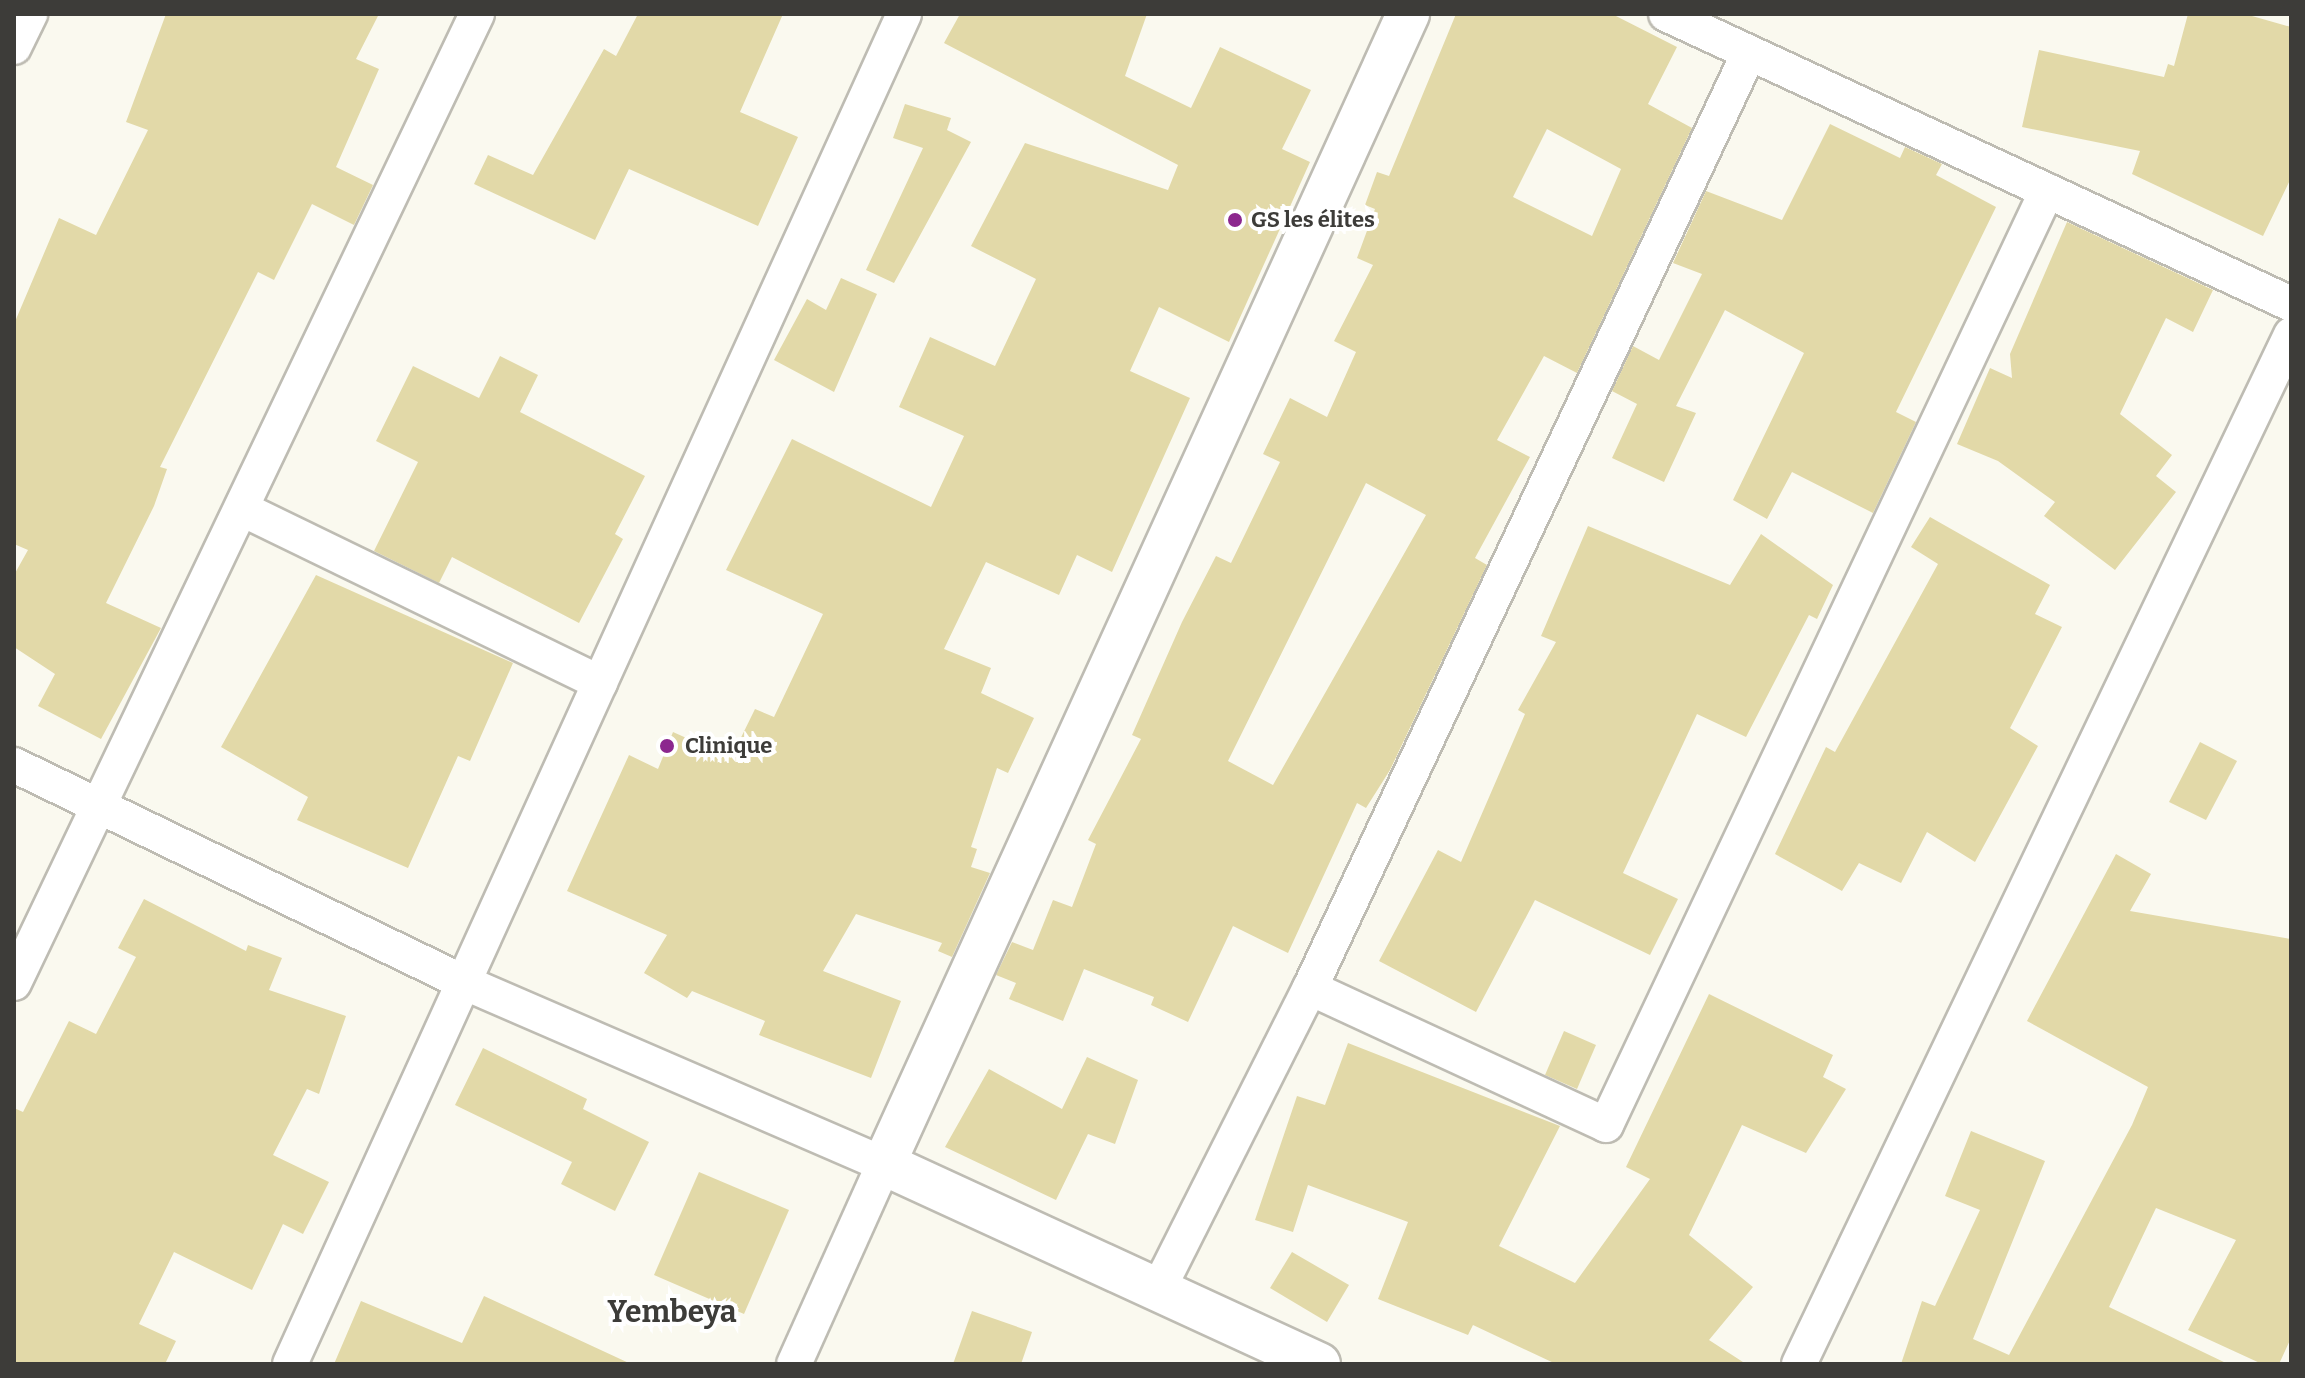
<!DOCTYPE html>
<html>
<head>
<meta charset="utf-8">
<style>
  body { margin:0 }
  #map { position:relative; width:2305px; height:1378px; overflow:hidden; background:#faf9ef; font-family:Bitter,serif }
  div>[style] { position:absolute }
  .building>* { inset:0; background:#e2d9a8 }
  .roads { filter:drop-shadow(2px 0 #bebcb3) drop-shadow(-2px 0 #bebcb3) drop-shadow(0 2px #bebcb3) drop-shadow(0 -2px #bebcb3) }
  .minor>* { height:34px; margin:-17px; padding:0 17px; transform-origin:17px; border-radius:17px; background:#fff }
  .tertiary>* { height:42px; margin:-21px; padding:0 21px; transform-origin:21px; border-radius:21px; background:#fff }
  .dots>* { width:22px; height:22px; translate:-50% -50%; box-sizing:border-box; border:4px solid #fff; border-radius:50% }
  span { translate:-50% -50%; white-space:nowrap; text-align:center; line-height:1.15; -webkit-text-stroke:8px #fff; paint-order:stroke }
  .poi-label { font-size:22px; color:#3d3c39; font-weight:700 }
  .left { translate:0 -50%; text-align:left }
  .district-label { font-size:30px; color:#3d3c39; font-weight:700 }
  .frame { position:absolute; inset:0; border:16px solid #3d3c39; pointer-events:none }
</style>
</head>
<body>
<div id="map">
  <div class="building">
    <div style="clip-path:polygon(166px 14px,379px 14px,356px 59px,379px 69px,336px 167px,373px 185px,354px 225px,312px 204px,274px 280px,258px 272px,160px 467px,167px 469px,154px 506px,106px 603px,161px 628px,101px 739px,38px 706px,55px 674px,14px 647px,14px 575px,28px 550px,14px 544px,14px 324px,59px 218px,96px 235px,148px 130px,126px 122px)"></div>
    <div style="clip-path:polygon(638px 14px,783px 14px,740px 112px,798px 137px,758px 226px,629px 169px,595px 240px,474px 184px,488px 155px,533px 175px,604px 49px,616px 56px)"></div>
    <div style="clip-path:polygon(960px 14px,1147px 14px,1125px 76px,1191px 108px,1220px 47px,1311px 90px,1282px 149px,1310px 162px,1229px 342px,1159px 307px,1130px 371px,1190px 398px,1112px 572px,1077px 555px,1059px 595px,986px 562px,944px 649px,991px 668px,981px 693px,1034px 718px,1008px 773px,997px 768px,971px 847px,977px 849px,971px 867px,990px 873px,952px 957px,938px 951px,942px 943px,856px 914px,823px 971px,901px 1001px,871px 1078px,759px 1035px,765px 1021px,692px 991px,687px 998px,644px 973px,667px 935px,567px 891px,629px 755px,658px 769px,673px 732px,731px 758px,755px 709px,774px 717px,823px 614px,726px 570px,792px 439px,931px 507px,964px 436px,899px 407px,930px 337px,995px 366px,1036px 279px,971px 246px,1025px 143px,1168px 190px,1178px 165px,944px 43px)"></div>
    <div style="clip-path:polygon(evenodd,1456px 14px,1612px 14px,1677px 47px,1648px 104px,1692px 128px,1577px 373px,1544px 356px,1497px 440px,1530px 457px,1475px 558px,1487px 565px,1390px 770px,1366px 808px,1357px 803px,1288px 953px,1233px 926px,1188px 1022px,1151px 1005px,1154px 997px,1084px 969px,1063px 1021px,1009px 999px,1016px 983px,996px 975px,1012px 942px,1033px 950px,1053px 900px,1072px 907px,1096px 844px,1088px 840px,1141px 739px,1132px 735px,1182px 622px,1216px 556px,1231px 563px,1280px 462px,1263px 454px,1290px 398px,1327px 417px,1356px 352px,1334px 341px,1373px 265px,1357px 258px,1375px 209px,1365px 205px,1377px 172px,1389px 176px,1456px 14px,1547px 129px,1621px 169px,1592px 236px,1513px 197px,1547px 129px,1456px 14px,1366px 483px,1426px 515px,1273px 785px,1228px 761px,1366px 483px)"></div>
    <div style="clip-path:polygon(2188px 14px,2245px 14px,2291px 27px,2291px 178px,2263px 236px,2132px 174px,2140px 151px,2022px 127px,2039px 50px,2164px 77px,2168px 64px,2174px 66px)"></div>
    <div style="clip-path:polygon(905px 104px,951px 118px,947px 130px,971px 142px,894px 283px,866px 270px,923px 148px,893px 138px)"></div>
    <div style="clip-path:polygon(1830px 124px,1900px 158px,1905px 147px,1942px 164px,1936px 175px,1996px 207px,1896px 412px,1916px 422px,1873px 513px,1792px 472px,1767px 519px,1733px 500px,1804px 353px,1725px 310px,1676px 406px,1696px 413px,1664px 482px,1612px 458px,1637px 404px,1612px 391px,1633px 346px,1659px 360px,1702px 274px,1673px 263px,1706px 191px,1782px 220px)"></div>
    <div style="clip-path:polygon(2067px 222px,2213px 290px,2193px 332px,2166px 318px,2120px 414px,2172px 455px,2156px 476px,2176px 492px,2115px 570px,2044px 516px,2055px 502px,1998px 461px,1957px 444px,1990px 368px,2012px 378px,2010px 354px)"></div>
    <div style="clip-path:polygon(841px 278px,877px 294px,834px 392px,774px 360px,807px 299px,826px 310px)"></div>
    <div style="clip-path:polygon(500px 356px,538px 375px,520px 412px,645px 476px,615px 534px,623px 539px,579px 623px,452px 557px,439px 583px,374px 551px,418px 462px,376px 441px,413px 366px,479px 398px)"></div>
    <div style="clip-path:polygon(1930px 517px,2050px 585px,2035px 614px,2062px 627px,2010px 728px,2038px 746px,1975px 862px,1927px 832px,1901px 883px,1859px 863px,1842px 891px,1775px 854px,1826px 747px,1835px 752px,1938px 564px,1911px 547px)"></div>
    <div style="clip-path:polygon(1588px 526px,1730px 585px,1761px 534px,1833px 585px,1817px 619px,1809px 615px,1746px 737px,1697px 714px,1623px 873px,1678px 899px,1650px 955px,1535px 900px,1476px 1012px,1379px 961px,1438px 850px,1461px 862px,1525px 714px,1518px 710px,1556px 642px,1541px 636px)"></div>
    <div style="clip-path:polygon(316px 575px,513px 663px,470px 761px,458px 756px,408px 868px,297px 820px,308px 797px,221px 747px)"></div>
    <div style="clip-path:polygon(2200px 742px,2237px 761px,2206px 820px,2169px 802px)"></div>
    <div style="clip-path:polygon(2116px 854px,2151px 874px,2130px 911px,2291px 939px,2291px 1338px,2279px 1364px,2262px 1364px,2188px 1330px,2236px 1240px,2156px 1208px,2109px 1307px,2228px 1364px,1901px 1364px,1922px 1301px,1935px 1306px,1980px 1210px,1945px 1196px,1971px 1131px,2045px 1161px,1973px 1339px,2009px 1355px,2132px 1125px,2148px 1087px,2027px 1021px)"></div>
    <div style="clip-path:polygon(144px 899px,246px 951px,248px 945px,282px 958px,269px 990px,346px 1016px,319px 1094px,307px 1089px,273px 1155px,329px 1182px,303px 1234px,283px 1224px,252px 1290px,174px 1252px,139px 1324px,176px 1341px,165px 1364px,14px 1364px,14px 1108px,23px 1112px,69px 1021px,96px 1034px,136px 957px,118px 948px)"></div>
    <div style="clip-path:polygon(1709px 994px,1833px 1055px,1823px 1077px,1846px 1089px,1806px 1153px,1742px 1125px,1689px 1235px,1753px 1287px,1709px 1340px,1746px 1364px,1556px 1364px,1473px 1325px,1468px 1335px,1378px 1299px,1408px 1222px,1308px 1185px,1293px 1232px,1255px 1220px,1297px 1096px,1325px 1105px,1348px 1043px,1560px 1126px,1499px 1246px,1575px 1283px,1650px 1179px,1626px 1167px)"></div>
    <div style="clip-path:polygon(1564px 1031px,1596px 1045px,1577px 1089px,1545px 1075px)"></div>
    <div style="clip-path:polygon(483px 1048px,587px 1099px,583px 1109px,649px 1142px,615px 1211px,561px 1184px,572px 1162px,455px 1105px)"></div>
    <div style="clip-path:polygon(1087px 1057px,1138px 1080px,1115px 1144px,1088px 1134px,1056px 1200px,945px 1147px,989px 1069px,1062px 1109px)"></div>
    <div style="clip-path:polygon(699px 1172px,789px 1210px,744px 1314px,654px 1275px)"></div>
    <div style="clip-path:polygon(1292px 1252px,1349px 1285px,1327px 1322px,1270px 1288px)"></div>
    <div style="clip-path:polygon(484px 1296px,631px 1364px,334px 1364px,361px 1301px,462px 1343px)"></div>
    <div style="clip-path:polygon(972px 1311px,1032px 1332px,1021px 1364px,953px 1364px)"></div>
  </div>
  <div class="roads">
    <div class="minor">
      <div style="left:1666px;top:14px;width:689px;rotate:24.89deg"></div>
      <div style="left:14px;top:47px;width:37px;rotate:-64deg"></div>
      <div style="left:242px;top:509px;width:398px;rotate:25.9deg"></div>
      <div style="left:14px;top:765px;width:499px;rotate:25.8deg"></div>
      <div style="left:463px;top:982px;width:459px;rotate:23.4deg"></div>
      <div style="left:884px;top:1164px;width:219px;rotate:114.2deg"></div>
      <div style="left:14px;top:983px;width:1074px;rotate:-64.46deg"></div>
      <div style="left:1310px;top:988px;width:326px;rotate:24.8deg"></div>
      <div style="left:1606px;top:1125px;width:1033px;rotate:-64.73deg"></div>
      <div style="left:1158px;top:1290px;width:338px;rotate:-63.3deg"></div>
      <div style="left:1310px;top:988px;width:1033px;rotate:-64.85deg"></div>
      <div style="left:290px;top:1364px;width:1483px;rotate:-65.54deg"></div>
      <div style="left:1799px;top:1364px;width:1141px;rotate:-64.45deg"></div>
    </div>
    <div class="tertiary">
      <div style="left:1319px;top:1364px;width:479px;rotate:-155.3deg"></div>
      <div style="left:884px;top:1164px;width:1264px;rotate:-65.5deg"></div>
    </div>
  </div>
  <div class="dots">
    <div style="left:1235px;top:220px;background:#8c278e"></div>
    <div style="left:667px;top:746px;background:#8c278e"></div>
  </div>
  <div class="poi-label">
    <span class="left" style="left:1251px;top:220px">GS les élites</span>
    <span class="left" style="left:685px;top:746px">Clinique</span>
  </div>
  <div class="district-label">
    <span style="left:672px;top:1312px">Yembeya</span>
  </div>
  <div class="frame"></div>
</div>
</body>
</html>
